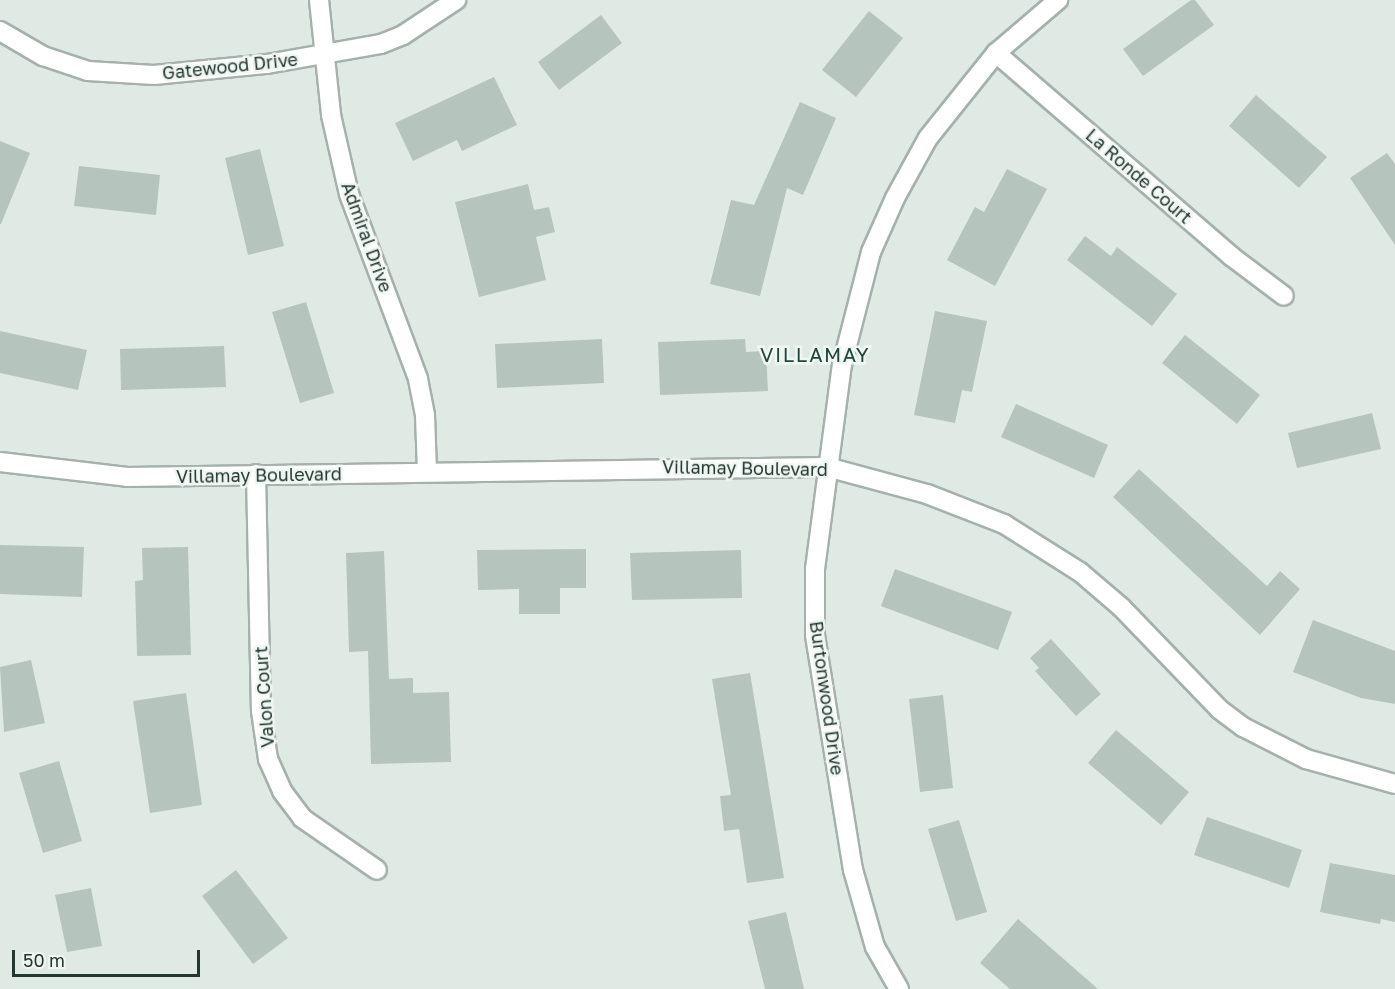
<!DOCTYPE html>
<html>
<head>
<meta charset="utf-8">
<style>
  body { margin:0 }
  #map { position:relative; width:1395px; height:989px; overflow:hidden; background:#e0eae5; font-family:"Golos Text",sans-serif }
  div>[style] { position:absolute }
  .building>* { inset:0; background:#b6c4be }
  .roads { filter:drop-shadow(2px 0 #a4b1ac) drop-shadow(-2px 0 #a4b1ac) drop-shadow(0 2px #a4b1ac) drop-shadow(0 -2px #a4b1ac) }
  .minor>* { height:18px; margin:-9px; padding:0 9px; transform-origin:9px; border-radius:9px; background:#fff }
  span { translate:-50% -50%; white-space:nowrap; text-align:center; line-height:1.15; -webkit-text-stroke:5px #f0f7f3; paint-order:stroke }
  .street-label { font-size:18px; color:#233832 }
  .neighbourhood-label { font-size:20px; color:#21483e; letter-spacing:1.5px }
  .scale { position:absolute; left:12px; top:950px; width:188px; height:27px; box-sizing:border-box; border:3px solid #233832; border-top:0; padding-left:8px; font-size:18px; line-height:21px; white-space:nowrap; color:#233832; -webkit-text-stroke:4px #f0f7f3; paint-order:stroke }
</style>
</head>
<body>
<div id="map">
  <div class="building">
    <div style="clip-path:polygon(1191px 0,1195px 0,1214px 25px,1143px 76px,1123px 49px)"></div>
    <div style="clip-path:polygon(869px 11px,903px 38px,856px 97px,822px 70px)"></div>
    <div style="clip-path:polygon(601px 15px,622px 43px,559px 90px,538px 62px)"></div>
    <div style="clip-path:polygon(494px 77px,517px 125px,462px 151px,457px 140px,413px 161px,395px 123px)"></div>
    <div style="clip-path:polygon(1256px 95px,1327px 157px,1299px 188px,1229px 126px)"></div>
    <div style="clip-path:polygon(800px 102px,836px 118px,803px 195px,787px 188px,760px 296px,710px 284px,731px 200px,754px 205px)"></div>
    <div style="clip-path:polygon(0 141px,30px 153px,1px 224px,0 224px)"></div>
    <div style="clip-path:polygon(260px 149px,284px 246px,248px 255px,225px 158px)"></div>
    <div style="clip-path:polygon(1387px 153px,1395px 164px,1395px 245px,1350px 178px)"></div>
    <div style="clip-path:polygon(79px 166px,160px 175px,156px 215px,74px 206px)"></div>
    <div style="clip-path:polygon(1007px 169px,1047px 189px,995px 286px,947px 260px,975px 207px,984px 212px)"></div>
    <div style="clip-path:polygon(528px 184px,534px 210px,549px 207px,555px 232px,536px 237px,546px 280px,479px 297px,455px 202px)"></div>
    <div style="clip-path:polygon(1085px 236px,1111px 256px,1117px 247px,1177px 294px,1152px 326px,1067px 260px)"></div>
    <div style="clip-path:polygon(306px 302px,334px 393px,300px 403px,272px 312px)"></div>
    <div style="clip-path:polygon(935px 311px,987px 321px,972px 392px,962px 390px,955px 423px,914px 415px)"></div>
    <div style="clip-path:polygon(0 331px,87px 350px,78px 390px,0 373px)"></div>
    <div style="clip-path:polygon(1185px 335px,1260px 395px,1237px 424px,1162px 363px)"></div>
    <div style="clip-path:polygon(602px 339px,604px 383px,497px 388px,495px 344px)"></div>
    <div style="clip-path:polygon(745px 339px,746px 352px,766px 351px,768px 391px,660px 395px,658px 342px)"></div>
    <div style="clip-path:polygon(224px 346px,226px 387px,121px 390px,120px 349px)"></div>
    <div style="clip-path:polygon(1016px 404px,1108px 445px,1094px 478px,1001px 437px)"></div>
    <div style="clip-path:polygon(1372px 413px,1381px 449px,1297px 468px,1288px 433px)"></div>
    <div style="clip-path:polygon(1139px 469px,1267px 586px,1280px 571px,1300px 589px,1260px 635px,1113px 497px)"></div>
    <div style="clip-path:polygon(0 545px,84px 547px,82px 597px,0 594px)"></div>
    <div style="clip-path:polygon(188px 547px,191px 655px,137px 656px,135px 581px,143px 580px,142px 548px)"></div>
    <div style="clip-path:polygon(586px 549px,586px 588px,560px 588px,560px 614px,519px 614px,519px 589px,478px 590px,477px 550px)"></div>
    <div style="clip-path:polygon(741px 550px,742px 598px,632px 600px,630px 553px)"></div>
    <div style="clip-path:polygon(384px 551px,389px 679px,413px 678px,413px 693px,449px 692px,451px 762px,371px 764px,368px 651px,349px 652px,346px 553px)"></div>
    <div style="clip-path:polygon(895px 569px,1012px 612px,998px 650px,881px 606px)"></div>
    <div style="clip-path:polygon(1313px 620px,1395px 651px,1395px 704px,1361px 698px,1293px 672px)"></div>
    <div style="clip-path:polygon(1051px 639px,1101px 694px,1076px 716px,1035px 671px,1039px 668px,1030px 658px)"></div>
    <div style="clip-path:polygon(31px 660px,45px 723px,4px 732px,0 667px)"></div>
    <div style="clip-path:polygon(750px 673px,784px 878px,747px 883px,739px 829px,724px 831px,720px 796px,731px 795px,712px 679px)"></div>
    <div style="clip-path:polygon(186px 693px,202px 805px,150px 813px,133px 701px)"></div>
    <div style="clip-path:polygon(943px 695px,953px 788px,920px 792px,909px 699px)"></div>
    <div style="clip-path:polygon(1116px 730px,1189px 792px,1161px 825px,1088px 763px)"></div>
    <div style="clip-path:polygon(59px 761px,82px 841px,43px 853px,19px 773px)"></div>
    <div style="clip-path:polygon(1207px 817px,1302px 850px,1289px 888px,1194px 855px)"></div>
    <div style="clip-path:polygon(959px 820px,987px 912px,956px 921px,928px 829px)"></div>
    <div style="clip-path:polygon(1330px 863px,1395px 875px,1395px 922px,1381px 919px,1380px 924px,1320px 912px)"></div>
    <div style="clip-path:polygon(236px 870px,288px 938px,253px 964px,202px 896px)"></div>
    <div style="clip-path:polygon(91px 888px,102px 946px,67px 952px,55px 895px)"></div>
    <div style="clip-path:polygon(786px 912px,804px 989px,765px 989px,748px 921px)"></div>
    <div style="clip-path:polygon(1018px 919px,1098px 989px,1010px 989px,980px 963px)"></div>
  </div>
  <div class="roads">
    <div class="minor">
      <div style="left:319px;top:0;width:116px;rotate:84deg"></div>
      <div style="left:331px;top:115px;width:81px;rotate:77.2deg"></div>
      <div style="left:349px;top:194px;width:197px;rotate:69.5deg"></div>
      <div style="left:418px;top:379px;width:37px;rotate:79deg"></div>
      <div style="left:425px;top:415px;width:56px;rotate:88deg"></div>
      <div style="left:0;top:31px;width:50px;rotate:30.2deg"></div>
      <div style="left:43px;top:56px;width:47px;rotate:18.4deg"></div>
      <div style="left:88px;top:71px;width:66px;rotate:3.5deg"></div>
      <div style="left:154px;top:75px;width:114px;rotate:-5.6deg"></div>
      <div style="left:267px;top:64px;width:116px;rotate:-10deg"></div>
      <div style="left:381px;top:44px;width:24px;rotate:-22deg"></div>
      <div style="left:403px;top:35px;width:64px;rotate:-33.4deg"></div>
      <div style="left:996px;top:53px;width:311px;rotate:40.8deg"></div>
      <div style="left:1231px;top:256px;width:66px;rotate:37deg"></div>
      <div style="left:0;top:462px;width:128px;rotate:6.7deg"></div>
      <div style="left:127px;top:477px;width:700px;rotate:-0.82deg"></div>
      <div style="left:827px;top:467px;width:104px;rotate:15.1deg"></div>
      <div style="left:927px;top:494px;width:83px;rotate:21.3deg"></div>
      <div style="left:1004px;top:524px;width:90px;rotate:32.3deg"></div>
      <div style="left:1080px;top:572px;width:54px;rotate:40.5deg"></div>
      <div style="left:1121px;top:607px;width:141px;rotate:46.1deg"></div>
      <div style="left:1219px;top:709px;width:30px;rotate:37deg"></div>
      <div style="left:1243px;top:727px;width:71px;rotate:26.9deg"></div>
      <div style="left:1306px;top:759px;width:92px;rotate:15.7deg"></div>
      <div style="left:256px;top:474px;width:237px;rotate:88.8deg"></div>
      <div style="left:261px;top:711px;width:49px;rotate:81.7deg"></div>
      <div style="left:268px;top:759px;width:35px;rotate:66deg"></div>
      <div style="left:282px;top:791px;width:34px;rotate:53deg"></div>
      <div style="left:302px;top:818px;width:91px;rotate:34.7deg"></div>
      <div style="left:899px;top:989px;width:48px;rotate:-119.7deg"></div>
      <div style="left:875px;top:947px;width:80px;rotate:-105.9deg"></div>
      <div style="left:853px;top:870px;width:238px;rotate:-99.2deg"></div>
      <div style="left:815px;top:635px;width:66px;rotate:-90deg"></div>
      <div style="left:815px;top:569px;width:206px;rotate:-82.5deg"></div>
      <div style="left:842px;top:365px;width:117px;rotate:-75.6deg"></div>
      <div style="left:871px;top:252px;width:59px;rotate:-66deg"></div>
      <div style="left:895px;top:198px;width:68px;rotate:-61.2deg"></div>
      <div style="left:928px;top:138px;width:109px;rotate:-51.3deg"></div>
      <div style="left:996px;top:53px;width:82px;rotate:-40.5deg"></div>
    </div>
  </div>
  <div class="street-label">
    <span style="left:230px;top:66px;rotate:-6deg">Gatewood Drive</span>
    <span style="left:1139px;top:176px;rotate:41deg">La Ronde Court</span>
    <span style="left:367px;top:237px;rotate:70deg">Admiral Drive</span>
    <span style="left:745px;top:468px;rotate:1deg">Villamay Boulevard</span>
    <span style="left:259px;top:475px;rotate:-1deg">Villamay Boulevard</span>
    <span style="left:264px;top:697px;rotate:-94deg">Valon Court</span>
    <span style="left:827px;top:698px;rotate:82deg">Burtonwood Drive</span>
  </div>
  <div class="neighbourhood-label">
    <span style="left:815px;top:354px">VILLAMAY</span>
  </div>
  <div class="scale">50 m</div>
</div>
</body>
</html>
